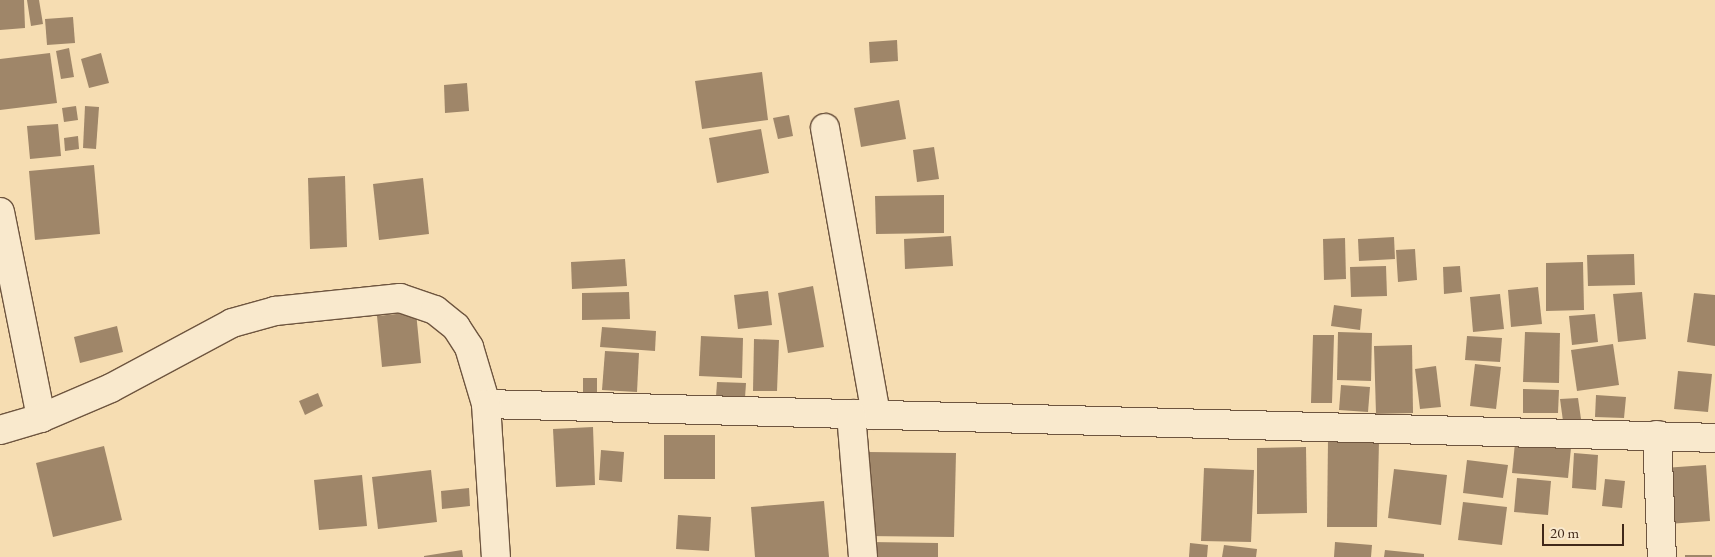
<!DOCTYPE html>
<html>
<head>
<meta charset="utf-8">
<style>
  body { margin:0 }
  #map { position:relative; width:1715px; height:557px; overflow:hidden; background:#f6ddb2; font-family:"EB Garamond",serif }
  div>[style] { position:absolute }
  .building>* { inset:0; background:#9f8669 }
  .roads { filter:drop-shadow(1px 0 #6e553f) drop-shadow(-1px 0 #6e553f) drop-shadow(0 1px #6e553f) drop-shadow(0 -1px #6e553f) }
  .minor>* { height:28px; margin:-14px; padding:0 14px; transform-origin:14px; border-radius:14px; background:#f9e9cd }
  span { translate:-50% -50%; white-space:nowrap; text-align:center; line-height:1.15; -webkit-text-stroke:4px #f9e9cd; paint-order:stroke }
  .scale { position:absolute; left:1542px; top:524px; width:82px; height:22px; box-sizing:border-box; border:2px solid #402819; border-top:0; padding-left:6px; font-size:15px; line-height:18px; white-space:nowrap; color:#402819; -webkit-text-stroke:4px #f9e9cd; paint-order:stroke }
</style>
</head>
<body>
<div id="map">
  <div class="building">
    <div style="clip-path:polygon(0 0,24px 0,25px 28px,0 30px)"></div>
    <div style="clip-path:polygon(27px 0,39px 0,43px 24px,31px 26px)"></div>
    <div style="clip-path:polygon(73px 17px,75px 43px,47px 45px,45px 19px)"></div>
    <div style="clip-path:polygon(897px 40px,898px 61px,870px 63px,869px 42px)"></div>
    <div style="clip-path:polygon(69px 48px,74px 77px,61px 79px,56px 51px)"></div>
    <div style="clip-path:polygon(50px 53px,57px 103px,0 110px,0 59px)"></div>
    <div style="clip-path:polygon(101px 53px,109px 83px,89px 88px,81px 59px)"></div>
    <div style="clip-path:polygon(762px 72px,768px 120px,702px 129px,695px 81px)"></div>
    <div style="clip-path:polygon(467px 83px,469px 111px,445px 113px,444px 85px)"></div>
    <div style="clip-path:polygon(899px 100px,906px 139px,861px 147px,854px 108px)"></div>
    <div style="clip-path:polygon(76px 106px,78px 120px,64px 122px,62px 108px)"></div>
    <div style="clip-path:polygon(85px 106px,99px 107px,96px 149px,83px 148px)"></div>
    <div style="clip-path:polygon(789px 115px,793px 136px,778px 139px,773px 118px)"></div>
    <div style="clip-path:polygon(58px 124px,61px 156px,30px 159px,27px 126px)"></div>
    <div style="clip-path:polygon(761px 129px,769px 173px,717px 183px,709px 138px)"></div>
    <div style="clip-path:polygon(78px 136px,79px 149px,65px 151px,64px 138px)"></div>
    <div style="clip-path:polygon(934px 147px,939px 179px,917px 182px,913px 150px)"></div>
    <div style="clip-path:polygon(94px 165px,100px 234px,35px 240px,29px 171px)"></div>
    <div style="clip-path:polygon(345px 176px,347px 247px,310px 249px,308px 178px)"></div>
    <div style="clip-path:polygon(423px 178px,429px 234px,379px 240px,373px 184px)"></div>
    <div style="clip-path:polygon(944px 195px,944px 233px,876px 234px,875px 196px)"></div>
    <div style="clip-path:polygon(951px 236px,953px 266px,905px 269px,904px 239px)"></div>
    <div style="clip-path:polygon(1394px 237px,1395px 259px,1359px 261px,1358px 239px)"></div>
    <div style="clip-path:polygon(1345px 238px,1346px 279px,1324px 280px,1323px 239px)"></div>
    <div style="clip-path:polygon(1415px 249px,1417px 280px,1398px 282px,1396px 250px)"></div>
    <div style="clip-path:polygon(1634px 254px,1635px 285px,1588px 286px,1587px 255px)"></div>
    <div style="clip-path:polygon(625px 259px,627px 286px,572px 289px,571px 262px)"></div>
    <div style="clip-path:polygon(1583px 262px,1584px 310px,1546px 311px,1546px 263px)"></div>
    <div style="clip-path:polygon(1386px 266px,1387px 296px,1351px 297px,1350px 267px)"></div>
    <div style="clip-path:polygon(1460px 266px,1462px 292px,1444px 294px,1443px 267px)"></div>
    <div style="clip-path:polygon(813px 286px,824px 347px,788px 353px,778px 293px)"></div>
    <div style="clip-path:polygon(1538px 287px,1542px 324px,1511px 327px,1508px 290px)"></div>
    <div style="clip-path:polygon(768px 291px,772px 325px,738px 329px,734px 295px)"></div>
    <div style="clip-path:polygon(629px 292px,630px 319px,582px 320px,582px 293px)"></div>
    <div style="clip-path:polygon(1642px 292px,1646px 339px,1618px 342px,1613px 294px)"></div>
    <div style="clip-path:polygon(1694px 293px,1715px 295px,1715px 346px,1687px 342px)"></div>
    <div style="clip-path:polygon(1500px 294px,1504px 329px,1473px 332px,1470px 297px)"></div>
    <div style="clip-path:polygon(1334px 305px,1362px 309px,1360px 330px,1331px 326px)"></div>
    <div style="clip-path:polygon(416px 312px,421px 363px,382px 367px,377px 316px)"></div>
    <div style="clip-path:polygon(1595px 314px,1598px 342px,1572px 345px,1569px 316px)"></div>
    <div style="clip-path:polygon(117px 326px,123px 352px,80px 363px,74px 337px)"></div>
    <div style="clip-path:polygon(602px 327px,656px 331px,655px 351px,600px 347px)"></div>
    <div style="clip-path:polygon(1338px 332px,1372px 333px,1371px 381px,1337px 380px)"></div>
    <div style="clip-path:polygon(1525px 332px,1560px 333px,1559px 383px,1523px 382px)"></div>
    <div style="clip-path:polygon(1313px 335px,1334px 335px,1332px 403px,1311px 403px)"></div>
    <div style="clip-path:polygon(701px 336px,743px 338px,742px 378px,699px 376px)"></div>
    <div style="clip-path:polygon(1467px 336px,1502px 338px,1500px 362px,1465px 360px)"></div>
    <div style="clip-path:polygon(754px 339px,779px 340px,777px 391px,753px 391px)"></div>
    <div style="clip-path:polygon(1613px 344px,1619px 385px,1577px 391px,1571px 350px)"></div>
    <div style="clip-path:polygon(1412px 345px,1413px 413px,1376px 414px,1374px 346px)"></div>
    <div style="clip-path:polygon(605px 351px,639px 353px,637px 392px,602px 390px)"></div>
    <div style="clip-path:polygon(1475px 364px,1501px 367px,1496px 409px,1470px 406px)"></div>
    <div style="clip-path:polygon(1436px 366px,1441px 407px,1420px 409px,1415px 369px)"></div>
    <div style="clip-path:polygon(1678px 371px,1712px 374px,1708px 412px,1674px 409px)"></div>
    <div style="clip-path:polygon(583px 378px,597px 378px,597px 395px,583px 394px)"></div>
    <div style="clip-path:polygon(717px 382px,746px 383px,745px 398px,716px 397px)"></div>
    <div style="clip-path:polygon(1341px 385px,1370px 387px,1368px 412px,1339px 410px)"></div>
    <div style="clip-path:polygon(1523px 389px,1559px 390px,1558px 413px,1523px 413px)"></div>
    <div style="clip-path:polygon(318px 393px,323px 406px,305px 415px,299px 401px)"></div>
    <div style="clip-path:polygon(1596px 395px,1626px 397px,1624px 418px,1595px 417px)"></div>
    <div style="clip-path:polygon(1578px 398px,1581px 419px,1563px 421px,1560px 399px)"></div>
    <div style="clip-path:polygon(593px 427px,595px 485px,556px 487px,553px 429px)"></div>
    <div style="clip-path:polygon(664px 435px,715px 435px,715px 479px,664px 479px)"></div>
    <div style="clip-path:polygon(1328px 440px,1379px 441px,1377px 527px,1327px 527px)"></div>
    <div style="clip-path:polygon(1515px 443px,1571px 448px,1568px 478px,1512px 473px)"></div>
    <div style="clip-path:polygon(104px 446px,122px 520px,53px 537px,36px 463px)"></div>
    <div style="clip-path:polygon(1306px 447px,1307px 513px,1257px 514px,1257px 448px)"></div>
    <div style="clip-path:polygon(601px 450px,624px 452px,622px 482px,599px 480px)"></div>
    <div style="clip-path:polygon(868px 452px,956px 453px,954px 537px,866px 536px)"></div>
    <div style="clip-path:polygon(1574px 453px,1598px 455px,1596px 490px,1572px 488px)"></div>
    <div style="clip-path:polygon(1467px 460px,1508px 465px,1503px 498px,1463px 493px)"></div>
    <div style="clip-path:polygon(1706px 465px,1710px 521px,1668px 524px,1664px 468px)"></div>
    <div style="clip-path:polygon(1204px 468px,1254px 470px,1251px 542px,1201px 541px)"></div>
    <div style="clip-path:polygon(1394px 469px,1447px 475px,1441px 525px,1388px 518px)"></div>
    <div style="clip-path:polygon(431px 470px,437px 522px,378px 529px,372px 477px)"></div>
    <div style="clip-path:polygon(362px 475px,367px 526px,319px 530px,314px 480px)"></div>
    <div style="clip-path:polygon(1517px 478px,1551px 481px,1548px 515px,1514px 512px)"></div>
    <div style="clip-path:polygon(1605px 479px,1625px 481px,1622px 508px,1602px 506px)"></div>
    <div style="clip-path:polygon(469px 488px,470px 506px,442px 509px,441px 491px)"></div>
    <div style="clip-path:polygon(824px 501px,829px 557px,755px 557px,751px 507px)"></div>
    <div style="clip-path:polygon(1463px 502px,1507px 507px,1502px 545px,1458px 540px)"></div>
    <div style="clip-path:polygon(678px 515px,711px 517px,709px 551px,676px 549px)"></div>
    <div style="clip-path:polygon(871px 542px,938px 543px,938px 557px,871px 557px)"></div>
    <div style="clip-path:polygon(1335px 542px,1372px 545px,1371px 557px,1334px 557px)"></div>
    <div style="clip-path:polygon(1190px 543px,1208px 545px,1207px 557px,1189px 557px)"></div>
    <div style="clip-path:polygon(1224px 545px,1257px 549px,1256px 557px,1222px 557px)"></div>
    <div style="clip-path:polygon(462px 550px,463px 557px,424px 557px,424px 556px)"></div>
    <div style="clip-path:polygon(1385px 550px,1424px 554px,1424px 557px,1384px 557px)"></div>
    <div style="clip-path:polygon(1685px 555px,1712px 555px,1712px 557px,1685px 557px)"></div>
  </div>
  <div class="roads">
    <div class="minor">
      <div style="left:825px;top:128px;width:291px;rotate:79.9deg"></div>
      <div style="left:0;top:212px;width:210px;rotate:78.7deg"></div>
      <div style="left:486px;top:404px;width:1229px;rotate:1.58deg"></div>
      <div style="left:851px;top:414px;width:144px;rotate:85.2deg"></div>
      <div style="left:0;top:430px;width:43px;rotate:-16.3deg"></div>
      <div style="left:41px;top:418px;width:76px;rotate:-23.2deg"></div>
      <div style="left:111px;top:388px;width:137px;rotate:-28.2deg"></div>
      <div style="left:232px;top:323px;width:45px;rotate:-15.6deg"></div>
      <div style="left:275px;top:311px;width:126px;rotate:-5.9deg"></div>
      <div style="left:400px;top:298px;width:37px;rotate:19deg"></div>
      <div style="left:435px;top:310px;width:27px;rotate:39deg"></div>
      <div style="left:456px;top:327px;width:24px;rotate:57deg"></div>
      <div style="left:469px;top:347px;width:59px;rotate:73.4deg"></div>
      <div style="left:486px;top:404px;width:153px;rotate:86.3deg"></div>
      <div style="left:1657px;top:435px;width:122px;rotate:87.7deg"></div>
    </div>
  </div>
  <div class="scale">20 m</div>
</div>
</body>
</html>
